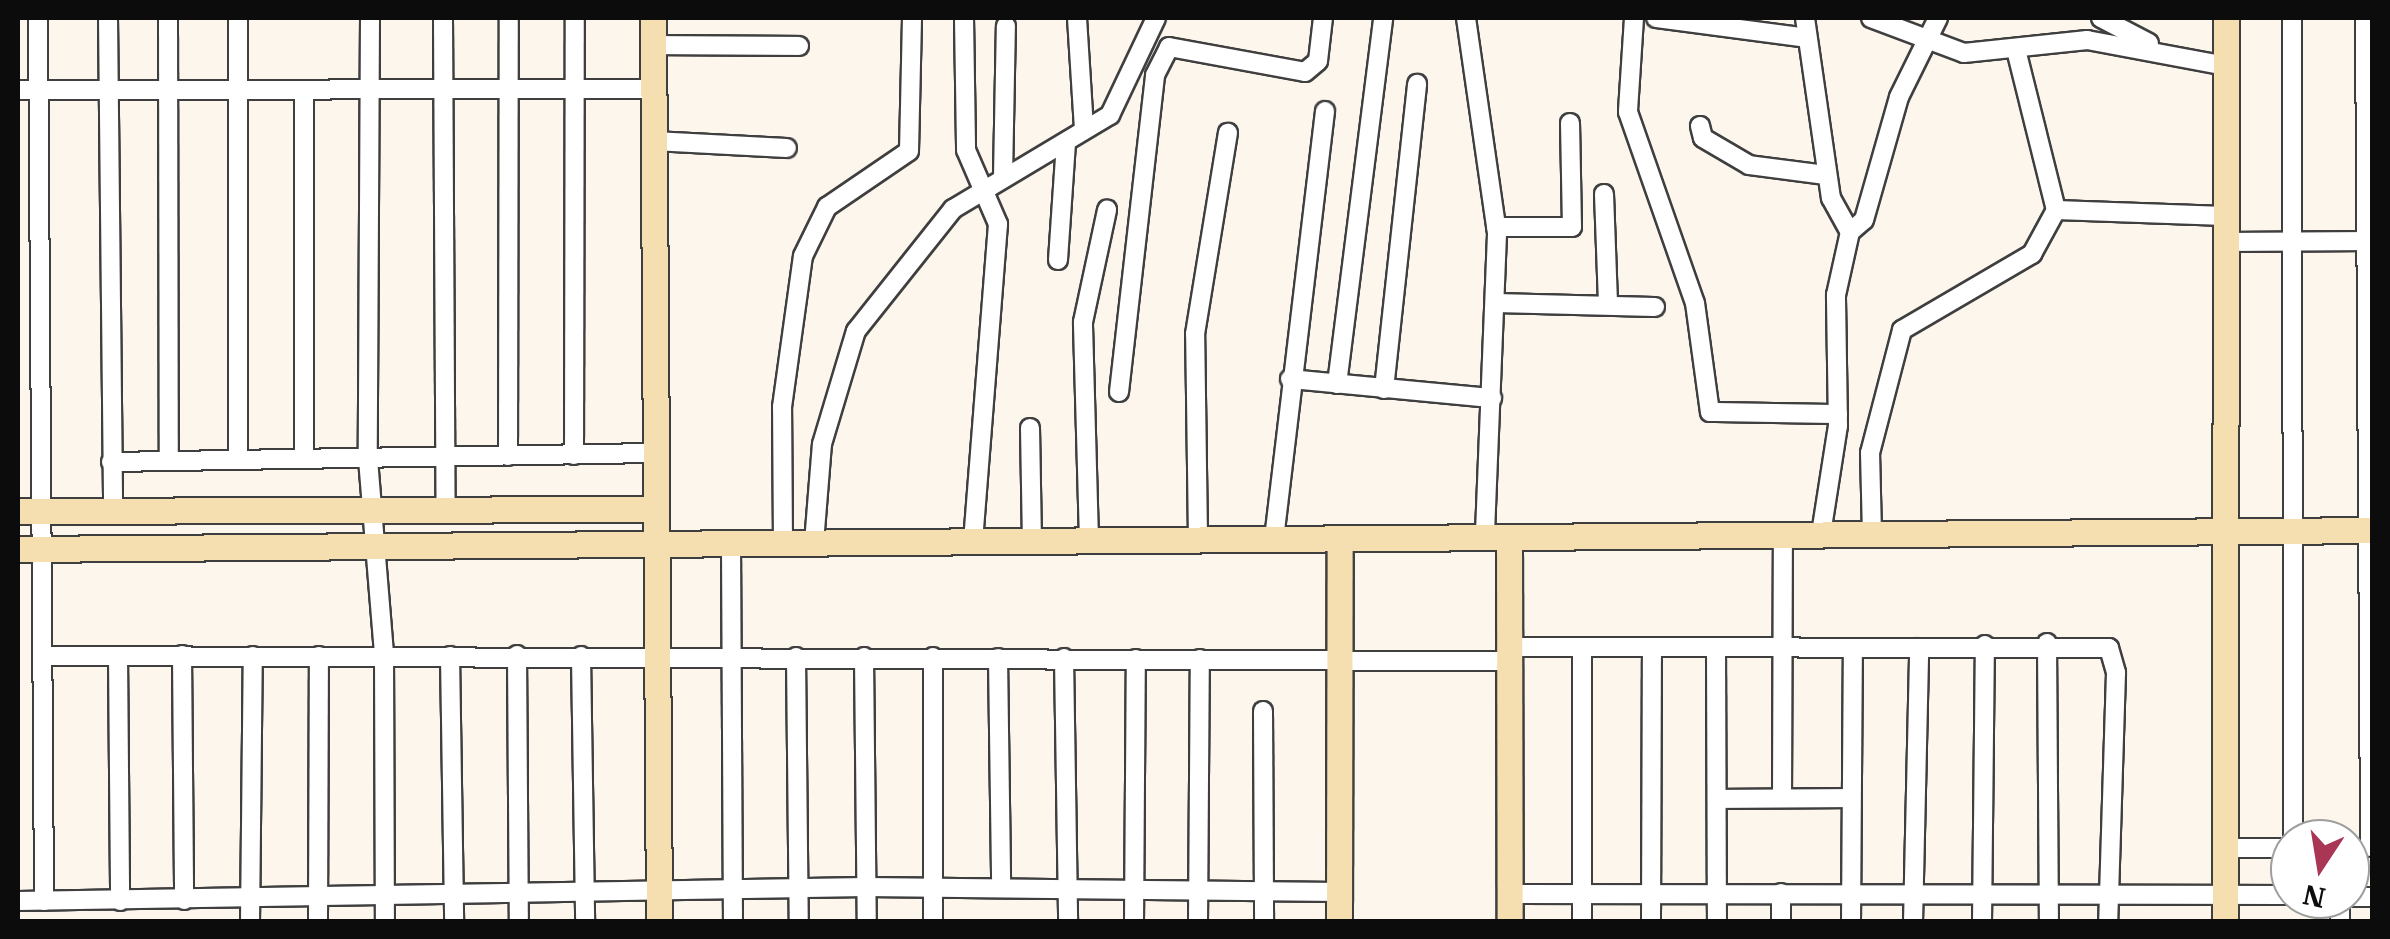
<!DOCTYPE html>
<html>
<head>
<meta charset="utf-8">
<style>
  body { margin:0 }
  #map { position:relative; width:2390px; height:939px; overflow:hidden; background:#fdf6ec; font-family:"IBM Plex Serif",serif }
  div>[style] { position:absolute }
  .roads { filter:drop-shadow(2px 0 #3f3f3f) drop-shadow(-2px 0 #3f3f3f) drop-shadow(0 2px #3f3f3f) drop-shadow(0 -2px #3f3f3f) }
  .street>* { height:18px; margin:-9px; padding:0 9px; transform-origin:9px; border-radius:9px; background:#fff }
  .secondary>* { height:25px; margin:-12.5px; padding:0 12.5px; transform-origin:12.5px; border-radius:12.5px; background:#f5deaf }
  span { translate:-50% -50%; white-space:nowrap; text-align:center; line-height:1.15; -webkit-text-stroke:10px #fff; paint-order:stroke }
  .frame { position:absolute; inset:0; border:20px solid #0c0c0c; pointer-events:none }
  .north { position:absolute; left:2270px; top:819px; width:100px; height:100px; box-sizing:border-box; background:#fff; border:2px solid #9e9e9e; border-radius:50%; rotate:192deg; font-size:28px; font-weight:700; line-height:40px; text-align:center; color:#0c0c0c }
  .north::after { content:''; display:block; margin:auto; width:35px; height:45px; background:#a93654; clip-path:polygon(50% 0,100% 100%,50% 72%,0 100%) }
</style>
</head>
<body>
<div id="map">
  <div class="roads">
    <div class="street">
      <div style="left:38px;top:18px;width:883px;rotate:89.61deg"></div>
      <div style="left:108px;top:18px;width:493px;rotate:89.4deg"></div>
      <div style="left:168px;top:18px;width:443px;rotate:89.9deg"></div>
      <div style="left:370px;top:18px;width:441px;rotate:90.3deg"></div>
      <div style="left:368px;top:459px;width:197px;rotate:85.3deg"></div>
      <div style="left:384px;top:655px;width:267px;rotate:89.8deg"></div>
      <div style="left:443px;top:18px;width:492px;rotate:89.7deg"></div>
      <div style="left:964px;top:18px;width:132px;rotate:89.1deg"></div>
      <div style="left:966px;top:150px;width:81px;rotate:66.6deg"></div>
      <div style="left:998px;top:224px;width:318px;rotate:94.5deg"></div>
      <div style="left:1077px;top:18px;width:112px;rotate:86.4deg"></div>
      <div style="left:1466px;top:18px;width:218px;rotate:81.8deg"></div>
      <div style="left:1497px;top:234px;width:303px;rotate:92.3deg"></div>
      <div style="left:1634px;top:18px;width:94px;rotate:93.7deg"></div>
      <div style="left:1628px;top:112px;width:202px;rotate:70.7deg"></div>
      <div style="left:1695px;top:303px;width:110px;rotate:82.2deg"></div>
      <div style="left:1710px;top:412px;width:128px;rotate:0.9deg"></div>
      <div style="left:1656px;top:18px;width:152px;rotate:7.5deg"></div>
      <div style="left:1805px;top:18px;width:182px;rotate:81.8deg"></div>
      <div style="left:1831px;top:198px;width:39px;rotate:61deg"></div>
      <div style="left:1871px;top:18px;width:99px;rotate:20.6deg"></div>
      <div style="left:1964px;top:53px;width:124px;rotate:-6deg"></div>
      <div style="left:2087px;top:40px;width:141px;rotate:10.6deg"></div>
      <div style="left:2101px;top:18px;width:54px;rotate:27.5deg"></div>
      <div style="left:2292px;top:18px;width:821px;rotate:89.93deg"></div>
      <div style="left:2365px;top:18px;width:829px;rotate:89.65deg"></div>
      <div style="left:653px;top:45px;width:146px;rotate:0.4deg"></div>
      <div style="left:18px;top:90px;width:634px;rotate:-0.09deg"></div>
      <div style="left:1700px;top:126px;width:12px;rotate:76deg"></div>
      <div style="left:1703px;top:138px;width:53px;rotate:30.4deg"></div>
      <div style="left:1749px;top:165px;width:78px;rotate:7.4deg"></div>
      <div style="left:653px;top:141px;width:134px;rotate:3deg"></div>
      <div style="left:1003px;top:177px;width:151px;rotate:-88.9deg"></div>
      <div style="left:1604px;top:194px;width:108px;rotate:87.9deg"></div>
      <div style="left:2056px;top:210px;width:169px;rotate:2deg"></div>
      <div style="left:1496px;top:227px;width:76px"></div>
      <div style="left:1572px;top:227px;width:104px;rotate:-91.1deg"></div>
      <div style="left:2225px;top:242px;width:147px;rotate:-0.4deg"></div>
      <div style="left:1058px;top:260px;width:117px;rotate:-86.1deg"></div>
      <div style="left:1495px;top:303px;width:160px;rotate:1.4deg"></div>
      <div style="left:1290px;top:379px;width:203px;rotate:5.4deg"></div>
      <div style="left:1337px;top:384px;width:369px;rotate:-82.8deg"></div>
      <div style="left:1384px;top:389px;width:307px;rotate:-83.8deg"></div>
      <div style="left:1119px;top:392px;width:319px;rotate:-83.5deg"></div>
      <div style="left:1155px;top:75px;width:31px;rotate:-63deg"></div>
      <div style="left:1169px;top:47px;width:138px;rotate:10.4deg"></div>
      <div style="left:1305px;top:72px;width:17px;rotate:-40deg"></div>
      <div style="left:1318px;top:61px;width:43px;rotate:-83.4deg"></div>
      <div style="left:1030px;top:428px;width:113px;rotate:89deg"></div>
      <div style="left:574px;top:455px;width:437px;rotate:-89.9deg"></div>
      <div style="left:508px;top:456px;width:438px;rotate:-89.9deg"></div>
      <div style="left:304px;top:459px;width:369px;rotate:-90deg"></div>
      <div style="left:238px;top:460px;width:442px;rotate:-90deg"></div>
      <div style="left:111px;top:462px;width:544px;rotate:-0.95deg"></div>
      <div style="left:1821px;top:534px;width:109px;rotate:-81.1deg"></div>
      <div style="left:1838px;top:426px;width:131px;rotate:-90.9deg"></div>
      <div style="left:1836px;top:295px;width:65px;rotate:-77.5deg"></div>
      <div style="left:1850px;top:232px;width:18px;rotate:-41deg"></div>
      <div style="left:1864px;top:220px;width:128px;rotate:-74.1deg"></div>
      <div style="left:1899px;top:97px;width:88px;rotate:-63.7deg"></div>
      <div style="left:1872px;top:534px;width:81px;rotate:-91.4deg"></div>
      <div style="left:1870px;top:453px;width:127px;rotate:-75.4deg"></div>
      <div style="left:1902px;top:330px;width:151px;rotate:-30.3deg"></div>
      <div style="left:2032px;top:254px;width:50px;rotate:-61.4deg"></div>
      <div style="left:2056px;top:210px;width:161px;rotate:-104deg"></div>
      <div style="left:1198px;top:539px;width:205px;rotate:-90.8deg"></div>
      <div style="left:1195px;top:334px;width:204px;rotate:-80.7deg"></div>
      <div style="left:1274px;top:539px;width:431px;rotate:-83.2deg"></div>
      <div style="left:1089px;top:540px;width:218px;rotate:-91.6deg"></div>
      <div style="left:1083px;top:322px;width:115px;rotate:-77.9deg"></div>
      <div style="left:731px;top:543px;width:379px;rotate:89.7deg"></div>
      <div style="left:783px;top:543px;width:136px;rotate:-90.4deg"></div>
      <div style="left:782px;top:407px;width:152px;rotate:-82.1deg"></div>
      <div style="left:803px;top:256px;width:55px;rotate:-63.9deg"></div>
      <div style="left:827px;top:207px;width:99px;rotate:-34.3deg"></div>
      <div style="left:909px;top:151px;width:133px;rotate:-88.7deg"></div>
      <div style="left:814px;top:543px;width:99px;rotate:-85.4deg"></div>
      <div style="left:822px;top:444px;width:118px;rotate:-73.3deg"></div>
      <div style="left:856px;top:331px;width:156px;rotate:-51.5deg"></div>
      <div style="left:953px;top:209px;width:183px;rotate:-30.9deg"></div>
      <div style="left:1110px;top:115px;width:107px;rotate:-64.6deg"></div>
      <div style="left:2047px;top:643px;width:279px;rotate:89.6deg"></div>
      <div style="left:1508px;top:647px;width:601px;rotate:0.1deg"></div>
      <div style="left:2109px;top:648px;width:26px;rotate:74deg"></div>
      <div style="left:2116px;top:673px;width:249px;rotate:91.8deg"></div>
      <div style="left:1716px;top:648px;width:274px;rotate:89.8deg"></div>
      <div style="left:182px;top:655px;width:245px;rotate:89.5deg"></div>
      <div style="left:517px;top:655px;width:267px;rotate:89.6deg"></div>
      <div style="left:44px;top:656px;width:1464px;rotate:0.2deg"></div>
      <div style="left:118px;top:656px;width:245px;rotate:89.5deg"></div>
      <div style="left:450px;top:656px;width:266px;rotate:89.1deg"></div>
      <div style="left:581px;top:656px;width:266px;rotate:89.1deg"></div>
      <div style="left:796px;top:657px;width:265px;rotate:89.4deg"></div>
      <div style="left:864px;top:657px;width:265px;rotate:89.4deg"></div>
      <div style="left:998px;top:658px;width:229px;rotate:89.2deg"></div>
      <div style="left:1064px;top:658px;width:264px;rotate:89.1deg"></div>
      <div style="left:1263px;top:711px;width:211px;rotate:89.7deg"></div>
      <div style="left:1782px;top:798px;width:263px;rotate:-89.8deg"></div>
      <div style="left:1717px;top:799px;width:133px;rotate:-0.4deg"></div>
      <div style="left:2225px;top:848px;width:65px"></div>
      <div style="left:1781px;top:893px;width:29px;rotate:90deg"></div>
      <div style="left:1509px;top:894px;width:781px;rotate:0.07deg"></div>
      <div style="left:2350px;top:897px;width:22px"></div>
      <div style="left:18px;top:901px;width:848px;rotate:-0.95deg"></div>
      <div style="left:866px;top:887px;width:473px;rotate:0.6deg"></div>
      <div style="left:250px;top:922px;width:266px;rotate:-89.4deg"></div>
      <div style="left:318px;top:922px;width:266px;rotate:-89.8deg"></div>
      <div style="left:933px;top:922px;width:265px;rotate:-90deg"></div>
      <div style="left:1134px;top:922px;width:263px;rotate:-89.6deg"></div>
      <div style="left:1198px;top:922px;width:263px;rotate:-89.6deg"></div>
      <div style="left:1582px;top:922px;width:274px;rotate:-90deg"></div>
      <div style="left:1651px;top:922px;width:274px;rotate:-89.8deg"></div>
      <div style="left:1851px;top:922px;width:274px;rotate:-89.6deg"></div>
      <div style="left:1913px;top:922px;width:274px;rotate:-88.7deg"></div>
      <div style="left:1982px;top:922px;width:277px;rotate:-89.4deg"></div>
      <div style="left:2340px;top:922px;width:23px;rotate:-90deg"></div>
    </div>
    <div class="secondary">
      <div style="left:653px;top:18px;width:904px;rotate:89.62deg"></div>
      <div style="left:18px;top:511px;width:637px;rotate:-0.18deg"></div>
      <div style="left:1509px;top:537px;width:385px;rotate:89.9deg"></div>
      <div style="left:18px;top:549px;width:2354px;rotate:-0.46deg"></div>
      <div style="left:1339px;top:922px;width:384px;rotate:-89.9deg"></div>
      <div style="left:2225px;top:922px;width:904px;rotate:-89.94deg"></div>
    </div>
  </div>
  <div class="frame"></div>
  <div class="north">N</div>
</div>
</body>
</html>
